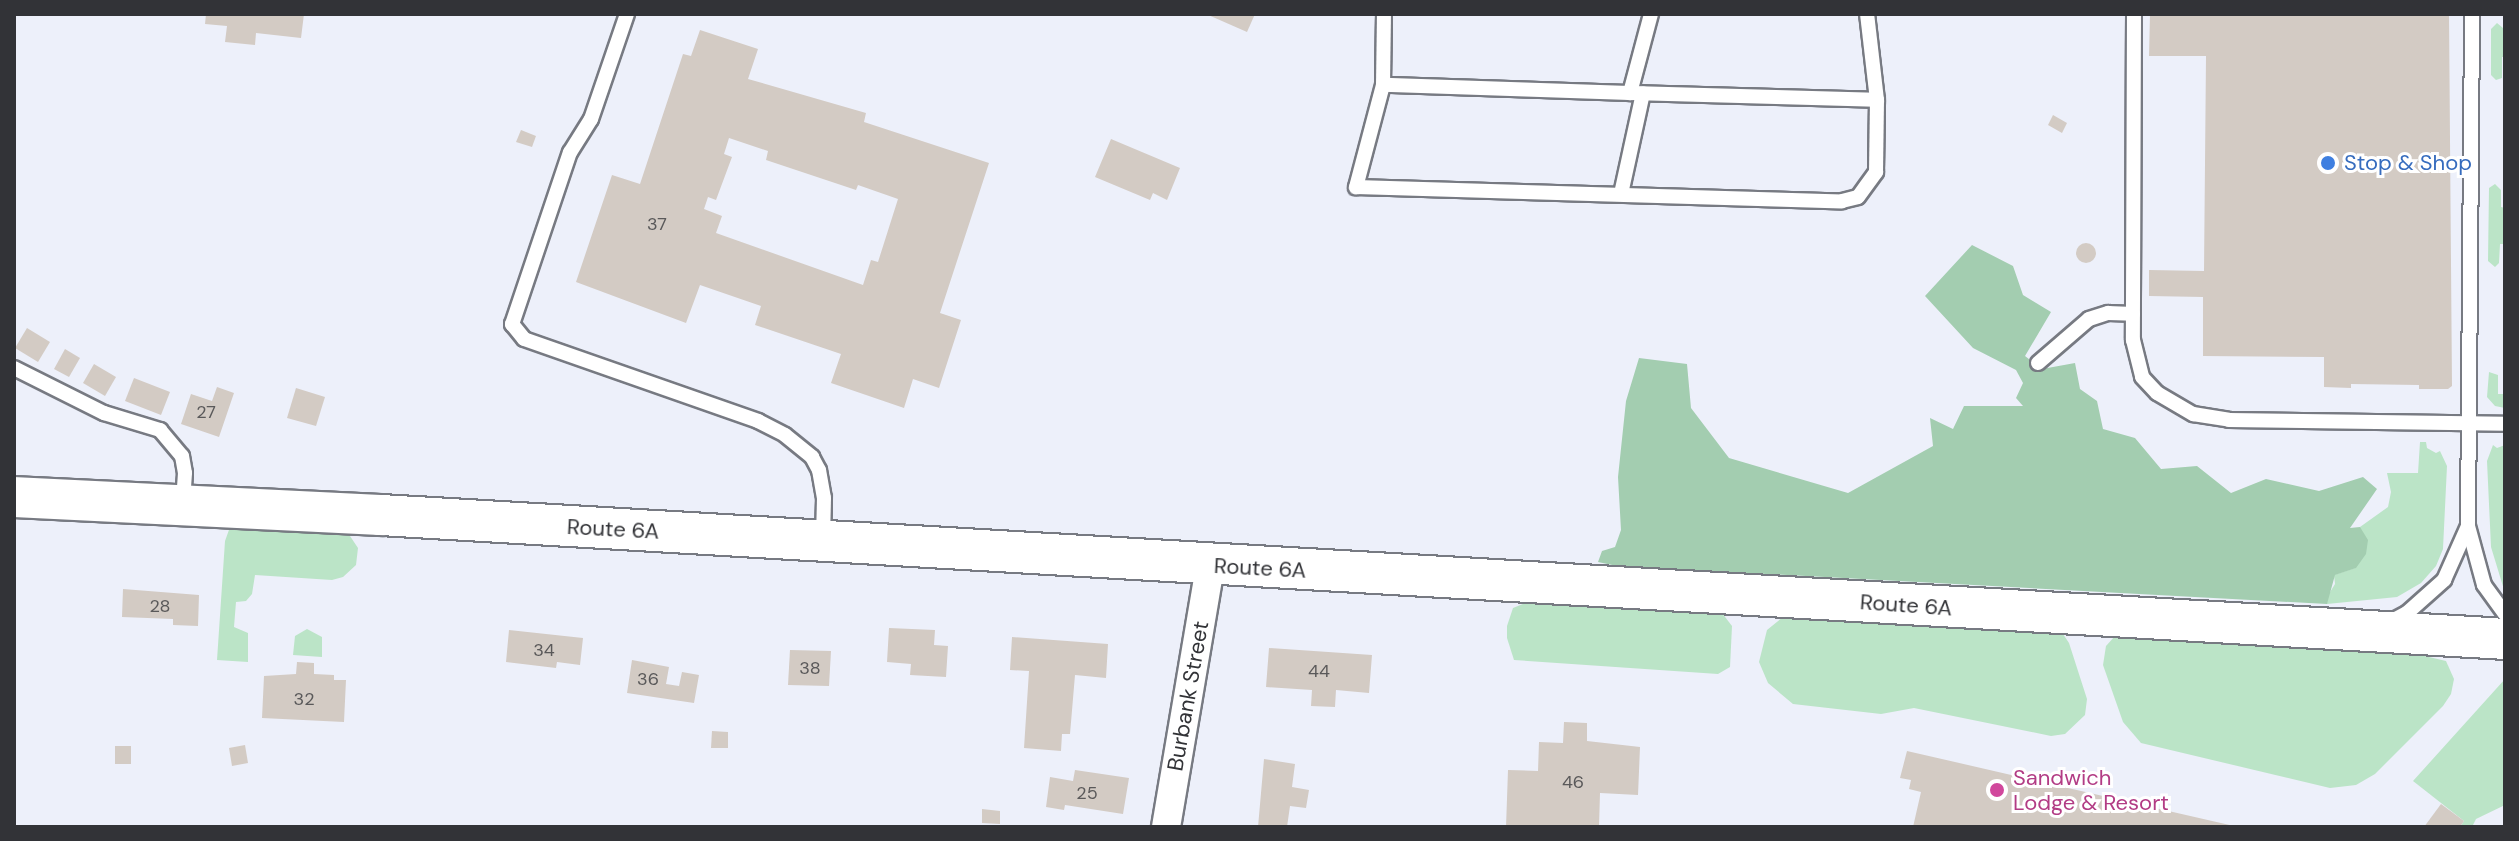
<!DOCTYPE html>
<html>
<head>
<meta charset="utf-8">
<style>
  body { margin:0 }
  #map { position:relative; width:2519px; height:841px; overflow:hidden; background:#edf0fa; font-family:"DM Sans",sans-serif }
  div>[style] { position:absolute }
  .green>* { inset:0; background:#bbe4c7 }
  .forest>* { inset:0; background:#a3cdb0 }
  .building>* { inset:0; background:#d3cbc4 }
  .round { border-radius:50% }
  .roads { filter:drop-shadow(2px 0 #777a82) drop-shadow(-2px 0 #777a82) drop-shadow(0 2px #777a82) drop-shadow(0 -2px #777a82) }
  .service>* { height:14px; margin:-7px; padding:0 7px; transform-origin:7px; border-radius:7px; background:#fff }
  .minor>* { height:28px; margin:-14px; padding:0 14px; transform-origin:14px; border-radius:14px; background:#fff }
  .secondary>* { height:40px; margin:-20px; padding:0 20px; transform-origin:20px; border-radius:20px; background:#fff }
  .dots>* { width:22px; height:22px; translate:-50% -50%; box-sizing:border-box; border:4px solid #fff; border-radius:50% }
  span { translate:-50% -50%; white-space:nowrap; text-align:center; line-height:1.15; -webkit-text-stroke:6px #fff; paint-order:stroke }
  .number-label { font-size:18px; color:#5a595a }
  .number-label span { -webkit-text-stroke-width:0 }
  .shop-label { font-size:22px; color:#366cbe }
  .left { translate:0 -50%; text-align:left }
  .street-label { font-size:22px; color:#323337 }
  .hotel-label { font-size:22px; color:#b23c85 }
  .frame { position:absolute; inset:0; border:16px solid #323337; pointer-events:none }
</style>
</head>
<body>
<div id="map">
  <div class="green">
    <div style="clip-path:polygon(2497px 23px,2503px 28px,2505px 57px,2502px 57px,2502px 78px,2496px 80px,2491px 75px,2491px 29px)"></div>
    <div style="clip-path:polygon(2495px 184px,2501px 190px,2501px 207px,2505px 208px,2505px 244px,2500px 244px,2499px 263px,2495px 267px,2488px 261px,2489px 188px)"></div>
    <div style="clip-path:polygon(2489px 372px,2498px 375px,2498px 394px,2505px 394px,2505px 408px,2495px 406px,2487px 397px)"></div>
    <div style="clip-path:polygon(2420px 442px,2426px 442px,2427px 448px,2436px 453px,2440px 451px,2447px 466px,2443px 549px,2436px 566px,2421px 583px,2397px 597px,2327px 604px,2327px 597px,2335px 584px,2334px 575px,2355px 568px,2360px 527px,2388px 507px,2391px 492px,2387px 473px,2418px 473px)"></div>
    <div style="clip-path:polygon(2493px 445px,2497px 448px,2505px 445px,2505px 593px,2491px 547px,2487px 461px)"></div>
    <div style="clip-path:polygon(230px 527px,346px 530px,358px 548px,356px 565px,343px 577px,332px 580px,255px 575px,252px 594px,246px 601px,236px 602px,234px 627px,248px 633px,248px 662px,217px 660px,225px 541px)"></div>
    <div style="clip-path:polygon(1528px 602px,1722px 613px,1732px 626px,1730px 667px,1718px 674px,1514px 660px,1507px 638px,1507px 626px,1513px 608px)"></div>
    <div style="clip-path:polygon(1788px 613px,2051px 629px,2063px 634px,2069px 643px,2087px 699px,2085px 715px,2065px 734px,2051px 736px,1914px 708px,1881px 714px,1793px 704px,1768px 683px,1759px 662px,1767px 630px)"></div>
    <div style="clip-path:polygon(307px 629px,322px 637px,322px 657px,293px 655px,295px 636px)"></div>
    <div style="clip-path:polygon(2115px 636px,2412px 653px,2446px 661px,2454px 679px,2451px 694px,2443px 706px,2375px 774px,2356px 785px,2330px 788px,2141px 743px,2123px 722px,2103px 665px,2106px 646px)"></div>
    <div style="clip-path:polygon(2505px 679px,2505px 805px,2476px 819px,2472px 827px,2460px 827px,2464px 821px,2413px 781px)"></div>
  </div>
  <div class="forest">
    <div style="clip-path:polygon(1972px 245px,2013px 266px,2023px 295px,2051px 312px,2025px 356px,2042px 369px,2075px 363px,2080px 389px,2097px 401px,2103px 429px,2135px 438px,2161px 469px,2197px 466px,2231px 493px,2266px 479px,2319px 491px,2363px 477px,2377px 489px,2350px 528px,2360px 527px,2368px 540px,2366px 554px,2356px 568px,2335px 575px,2327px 604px,1617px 566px,1598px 562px,1602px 551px,1615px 547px,1621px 530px,1618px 477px,1626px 401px,1639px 358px,1687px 364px,1691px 408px,1729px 458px,1848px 493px,1933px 446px,1930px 418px,1953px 429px,1964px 406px,2023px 406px,2016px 398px,2023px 383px,2016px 370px,1973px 348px,1925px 296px)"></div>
  </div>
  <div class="building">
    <div style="clip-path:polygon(206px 14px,304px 14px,301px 38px,256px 33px,255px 45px,225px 42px,227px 26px,205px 24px)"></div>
    <div style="clip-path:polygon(1206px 14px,1255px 14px,1247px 32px)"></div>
    <div style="clip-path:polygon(2150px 14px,2449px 14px,2452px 386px,2448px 389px,2419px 389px,2419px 385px,2351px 384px,2351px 388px,2324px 387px,2324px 357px,2203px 356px,2203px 297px,2149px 296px,2149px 270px,2204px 271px,2206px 56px,2149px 56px)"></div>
    <div style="clip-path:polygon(evenodd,700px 30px,758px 49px,748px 79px,866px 113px,864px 122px,989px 163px,940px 313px,961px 320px,939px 388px,913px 379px,904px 408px,831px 383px,841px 354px,755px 325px,761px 306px,700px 285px,686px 323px,576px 282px,612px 175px,640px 184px,683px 54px,691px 56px,700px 30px,729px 138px,768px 151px,766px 160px,856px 190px,858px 185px,898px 199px,878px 262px,871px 260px,863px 285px,716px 233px,722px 216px,704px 209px,708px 197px,716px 200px,732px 157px,724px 154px,729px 138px)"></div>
    <div style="clip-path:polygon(2053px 115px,2067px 123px,2062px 133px,2048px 125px)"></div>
    <div style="clip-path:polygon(521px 130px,536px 136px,532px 147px,516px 142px)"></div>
    <div style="clip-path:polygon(1111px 139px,1180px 168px,1167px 200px,1153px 193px,1150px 200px,1095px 177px)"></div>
    <div class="round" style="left:2076px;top:243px;width:20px;height:20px"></div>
    <div style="clip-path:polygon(27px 328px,50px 342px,38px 362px,15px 348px)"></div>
    <div style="clip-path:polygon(65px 349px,80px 358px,69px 377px,54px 369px)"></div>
    <div style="clip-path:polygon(94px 364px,116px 377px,105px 396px,83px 383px)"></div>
    <div style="clip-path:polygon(134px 378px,170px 392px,161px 415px,125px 401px)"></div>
    <div style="clip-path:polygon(217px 387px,234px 393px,219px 437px,181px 424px,191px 394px,212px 401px)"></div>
    <div style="clip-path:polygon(296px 388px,325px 397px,316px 426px,287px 418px)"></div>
    <div style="clip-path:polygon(123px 589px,199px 595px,198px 626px,173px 625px,173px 619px,122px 617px)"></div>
    <div style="clip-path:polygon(889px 628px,935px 630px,934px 645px,948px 646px,946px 677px,910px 675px,911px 664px,887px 662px)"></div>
    <div style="clip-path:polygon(509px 630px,583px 638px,580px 665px,557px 662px,556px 668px,506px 662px)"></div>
    <div style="clip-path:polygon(1012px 637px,1108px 644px,1106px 678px,1075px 675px,1070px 734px,1062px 734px,1061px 751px,1024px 748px,1029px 671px,1010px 670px)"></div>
    <div style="clip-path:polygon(1269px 648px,1372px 655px,1369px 693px,1336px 690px,1335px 707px,1311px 706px,1312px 690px,1266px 687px)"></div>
    <div style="clip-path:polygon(790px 650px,831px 651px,829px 686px,788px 685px)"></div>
    <div style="clip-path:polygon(632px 660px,669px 667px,666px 684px,679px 686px,682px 672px,699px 675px,694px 703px,627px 693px)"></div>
    <div style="clip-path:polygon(297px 662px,314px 663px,314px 674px,334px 675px,334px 680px,346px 680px,344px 722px,262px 718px,264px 676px,296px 674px)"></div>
    <div style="clip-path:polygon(1564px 722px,1587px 723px,1587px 741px,1640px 747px,1638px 795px,1600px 793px,1599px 827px,1506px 827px,1508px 770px,1538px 771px,1539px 742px,1563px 743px)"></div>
    <div style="clip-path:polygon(712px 731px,728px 732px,728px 748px,711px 748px)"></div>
    <div style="clip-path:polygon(245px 745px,248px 763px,232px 766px,229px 748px)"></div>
    <div style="clip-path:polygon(115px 746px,131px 746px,131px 764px,115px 764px)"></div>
    <div style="clip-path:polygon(1907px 751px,2234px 826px,2233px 827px,1913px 827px,1921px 792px,1909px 789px,1911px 780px,1900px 778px)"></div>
    <div style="clip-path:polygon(1264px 759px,1295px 764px,1292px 787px,1309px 790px,1306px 808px,1290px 806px,1287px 827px,1258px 827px)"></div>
    <div style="clip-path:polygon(1075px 770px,1129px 778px,1123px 814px,1065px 805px,1064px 810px,1046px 807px,1050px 777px,1073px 781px)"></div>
    <div style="clip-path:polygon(2441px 804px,2464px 821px,2460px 827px,2424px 827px)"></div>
    <div style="clip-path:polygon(982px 809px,1000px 811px,1000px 824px,982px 823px)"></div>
  </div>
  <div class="roads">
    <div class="service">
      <div style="left:627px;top:14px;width:111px;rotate:108.9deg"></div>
      <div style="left:591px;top:119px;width:39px;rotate:122deg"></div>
      <div style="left:570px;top:152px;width:182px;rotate:108.6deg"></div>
      <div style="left:512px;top:324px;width:19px;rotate:51deg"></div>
      <div style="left:524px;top:339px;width:248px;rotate:19.3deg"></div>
      <div style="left:758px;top:421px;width:30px;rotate:27deg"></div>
      <div style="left:785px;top:435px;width:35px;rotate:39deg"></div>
      <div style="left:812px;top:457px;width:15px;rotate:62deg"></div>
      <div style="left:819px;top:470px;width:28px;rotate:80deg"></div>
      <div style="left:824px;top:498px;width:42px;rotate:91.4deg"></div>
      <div style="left:1651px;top:14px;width:82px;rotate:104.9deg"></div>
      <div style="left:1630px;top:93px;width:247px;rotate:1.6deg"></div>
      <div style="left:1877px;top:100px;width:87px;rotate:-96.6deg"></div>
      <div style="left:2134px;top:14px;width:326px;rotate:90.2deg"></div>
      <div style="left:2133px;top:340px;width:38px;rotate:76deg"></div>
      <div style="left:2142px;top:377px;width:22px;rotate:47deg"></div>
      <div style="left:2157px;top:393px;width:42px;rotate:30.3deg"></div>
      <div style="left:2193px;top:414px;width:36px;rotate:9deg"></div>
      <div style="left:2229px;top:420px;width:276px;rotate:0.8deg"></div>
      <div style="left:1383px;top:85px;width:71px;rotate:-89.2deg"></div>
      <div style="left:1630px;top:93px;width:247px;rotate:-178.1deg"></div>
      <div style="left:1383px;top:85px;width:106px;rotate:104.8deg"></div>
      <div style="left:1356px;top:187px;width:486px;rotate:1.7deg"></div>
      <div style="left:1842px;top:201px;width:16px;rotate:-14deg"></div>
      <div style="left:1858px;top:197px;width:31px;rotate:-54deg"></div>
      <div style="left:1876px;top:172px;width:72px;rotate:-89.2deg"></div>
      <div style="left:1621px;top:194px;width:103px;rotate:-77.7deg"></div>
      <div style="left:2038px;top:363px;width:67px;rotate:-40.8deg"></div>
      <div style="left:2089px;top:319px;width:20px;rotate:-18deg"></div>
      <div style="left:2108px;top:313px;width:25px;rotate:2deg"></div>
      <div style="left:14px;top:368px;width:101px;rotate:26.6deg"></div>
      <div style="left:104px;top:413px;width:59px;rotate:16.9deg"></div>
      <div style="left:160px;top:430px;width:34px;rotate:50deg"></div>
      <div style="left:182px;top:456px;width:17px;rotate:80deg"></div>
      <div style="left:185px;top:473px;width:29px;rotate:94deg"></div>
      <div style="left:2468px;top:526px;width:512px;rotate:-89.55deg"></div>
      <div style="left:2392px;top:621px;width:17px;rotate:-28deg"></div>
      <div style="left:2407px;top:613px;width:50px;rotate:-41.7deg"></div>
      <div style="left:2444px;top:580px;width:59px;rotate:-66deg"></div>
      <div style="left:2468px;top:526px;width:61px;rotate:74.8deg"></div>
      <div style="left:2484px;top:585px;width:36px;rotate:54deg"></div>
    </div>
    <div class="minor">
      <div style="left:1166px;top:827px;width:265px;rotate:-80.4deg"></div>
    </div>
    <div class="secondary">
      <div style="left:14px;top:497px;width:367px;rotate:2.8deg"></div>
      <div style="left:381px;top:515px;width:2128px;rotate:3.34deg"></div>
    </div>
  </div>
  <div class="dots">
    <div style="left:2328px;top:163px;background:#3f7fe0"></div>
    <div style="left:1997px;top:790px;background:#d1479c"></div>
  </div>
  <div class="number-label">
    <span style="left:657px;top:224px">37</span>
    <span style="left:206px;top:412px">27</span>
    <span style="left:160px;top:606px">28</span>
    <span style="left:544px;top:650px">34</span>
    <span style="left:810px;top:668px">38</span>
    <span style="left:1319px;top:671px">44</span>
    <span style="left:648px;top:679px">36</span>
    <span style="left:304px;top:699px">32</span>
    <span style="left:1573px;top:782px">46</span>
    <span style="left:1087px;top:793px">25</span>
  </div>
  <div class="shop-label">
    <span class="left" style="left:2344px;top:163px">Stop &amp; Shop</span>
  </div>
  <div class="street-label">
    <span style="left:613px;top:529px;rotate:3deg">Route 6A</span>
    <span style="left:1260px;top:568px;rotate:3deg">Route 6A</span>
    <span style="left:1906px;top:605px;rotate:4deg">Route 6A</span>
    <span style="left:1188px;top:696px;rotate:-80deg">Burbank Street</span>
  </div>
  <div class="hotel-label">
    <span class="left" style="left:2013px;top:790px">Sandwich<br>Lodge &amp; Resort</span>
  </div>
  <div class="frame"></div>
</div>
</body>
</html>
